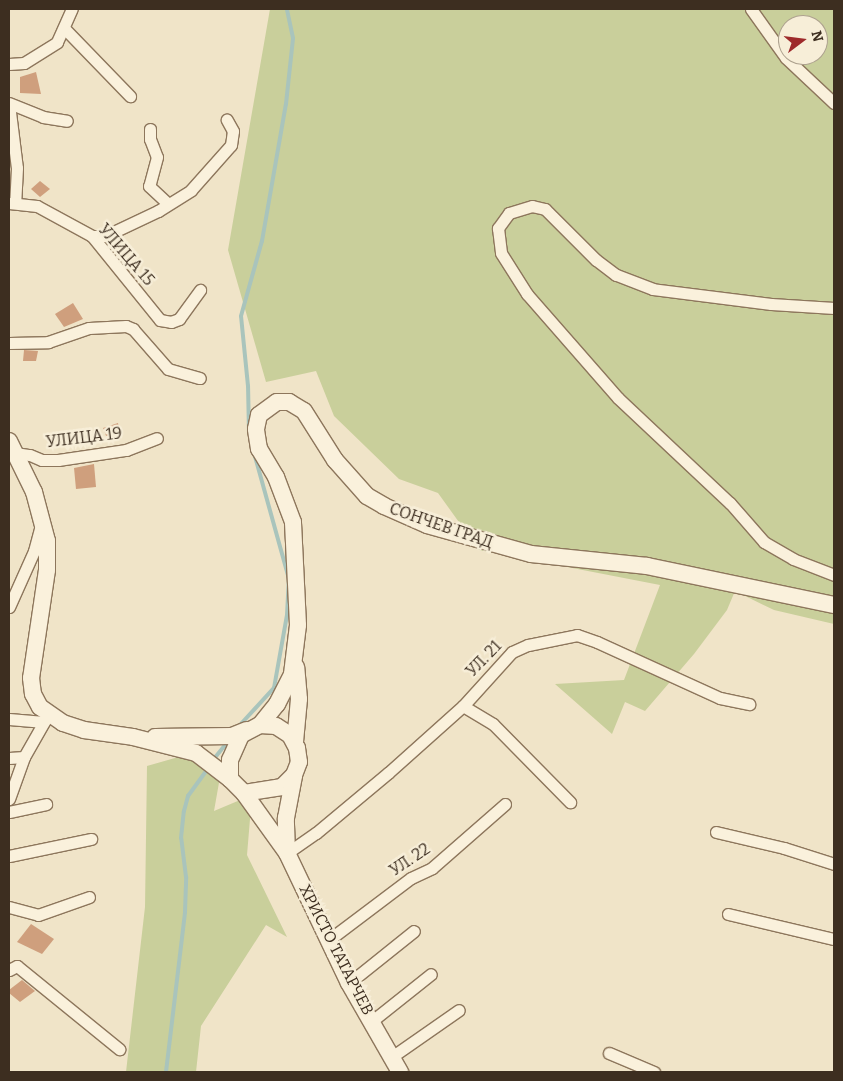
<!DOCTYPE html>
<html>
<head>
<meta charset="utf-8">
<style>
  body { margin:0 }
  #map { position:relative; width:843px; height:1081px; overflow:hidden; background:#f0e4c8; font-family:Bitter,serif }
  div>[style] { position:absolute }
  .green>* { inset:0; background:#c9cf9b }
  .stream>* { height:4px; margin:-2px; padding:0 2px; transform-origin:2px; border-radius:2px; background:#a9c4bc }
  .building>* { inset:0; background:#cf9f7d }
  .roads { filter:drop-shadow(1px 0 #8d765c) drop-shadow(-1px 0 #8d765c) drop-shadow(0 1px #8d765c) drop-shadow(0 -1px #8d765c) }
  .minor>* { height:11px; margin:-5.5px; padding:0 5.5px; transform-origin:5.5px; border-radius:5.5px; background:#faf1dc }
  .secondary>* { height:16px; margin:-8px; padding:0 8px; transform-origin:8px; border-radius:8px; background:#faf1dc }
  span { translate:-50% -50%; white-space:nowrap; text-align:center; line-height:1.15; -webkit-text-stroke:4.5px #f7eed8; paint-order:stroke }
  .street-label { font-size:16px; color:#3d2e20 }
  .frame { position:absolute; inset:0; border:10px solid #3d2e20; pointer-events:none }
  .north { position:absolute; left:778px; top:15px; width:50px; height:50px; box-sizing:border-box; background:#f7eed8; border:1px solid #ada18e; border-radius:50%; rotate:75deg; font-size:14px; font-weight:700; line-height:20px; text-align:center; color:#3d2e20 }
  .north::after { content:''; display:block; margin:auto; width:18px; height:22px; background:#9e2a2b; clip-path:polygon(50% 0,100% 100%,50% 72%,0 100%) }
</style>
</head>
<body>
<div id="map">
  <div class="green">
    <div style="clip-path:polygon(evenodd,270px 9px,834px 9px,834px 624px,774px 610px,735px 591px,727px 610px,694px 654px,645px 711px,625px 702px,612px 734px,555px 684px,624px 680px,660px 585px,479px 550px,438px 493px,399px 479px,334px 416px,316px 371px,266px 382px,228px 250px,270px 9px,788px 25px,818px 25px,818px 55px,788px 55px,788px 25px)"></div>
    <div style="clip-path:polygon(189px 754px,220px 777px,214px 811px,252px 795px,247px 855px,287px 937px,266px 925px,201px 1026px,196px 1072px,126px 1072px,145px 907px,147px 766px)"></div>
  </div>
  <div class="stream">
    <div style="left:249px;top:432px;width:46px;rotate:-91.2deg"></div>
    <div style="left:248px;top:386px;width:70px;rotate:-95.7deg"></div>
    <div style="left:241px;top:316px;width:78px;rotate:-74.4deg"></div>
    <div style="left:262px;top:241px;width:139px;rotate:-80.1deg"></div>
    <div style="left:286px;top:104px;width:66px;rotate:-83.9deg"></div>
    <div style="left:293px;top:38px;width:30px;rotate:-102deg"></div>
    <div style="left:239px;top:726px;width:52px;rotate:-47.4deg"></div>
    <div style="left:274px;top:688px;width:74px;rotate:-79.9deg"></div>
    <div style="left:287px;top:615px;width:36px;rotate:-87deg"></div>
    <div style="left:289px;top:579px;width:131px;rotate:-105.5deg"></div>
    <div style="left:213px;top:760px;width:26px;rotate:-51deg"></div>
    <div style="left:166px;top:1072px;width:161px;rotate:-83.2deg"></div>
    <div style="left:185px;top:912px;width:35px;rotate:-88deg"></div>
    <div style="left:186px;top:877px;width:39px;rotate:-97deg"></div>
    <div style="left:181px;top:838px;width:27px;rotate:-84deg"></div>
    <div style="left:184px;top:811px;width:16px;rotate:-75deg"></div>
    <div style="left:188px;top:796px;width:34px;rotate:-54deg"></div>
  </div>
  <div class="building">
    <div style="clip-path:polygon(36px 72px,41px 94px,20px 93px,20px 77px)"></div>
    <div style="clip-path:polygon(40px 181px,50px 189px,40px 197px,31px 189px)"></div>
    <div style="clip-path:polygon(73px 303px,83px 319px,64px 327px,55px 314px)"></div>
    <div style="clip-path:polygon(24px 350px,38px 351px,36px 361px,23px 361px)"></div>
    <div style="clip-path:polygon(118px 423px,121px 439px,108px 441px,103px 428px)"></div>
    <div style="clip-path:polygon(94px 464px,96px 487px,76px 489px,74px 468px)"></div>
    <div style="clip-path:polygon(31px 924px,54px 939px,42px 954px,17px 942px)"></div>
    <div style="clip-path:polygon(22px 980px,35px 991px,20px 1002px,9px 993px,9px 990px)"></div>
  </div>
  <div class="roads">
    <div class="minor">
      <div style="left:751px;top:9px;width:60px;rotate:54.5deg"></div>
      <div style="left:786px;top:58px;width:66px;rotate:43.2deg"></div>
      <div style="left:64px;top:28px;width:95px;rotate:45.9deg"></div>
      <div style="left:9px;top:64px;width:15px;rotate:-4deg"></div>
      <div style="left:24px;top:63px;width:39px;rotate:-32deg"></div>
      <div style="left:57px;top:42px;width:36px;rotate:-66deg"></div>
      <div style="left:9px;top:103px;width:37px;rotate:22deg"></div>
      <div style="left:43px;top:117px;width:24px;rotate:9deg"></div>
      <div style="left:9px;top:104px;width:64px;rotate:82.9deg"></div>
      <div style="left:17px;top:168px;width:35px;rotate:93deg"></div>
      <div style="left:150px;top:129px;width:10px;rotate:90deg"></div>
      <div style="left:150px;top:139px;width:19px;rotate:69deg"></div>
      <div style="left:157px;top:157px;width:30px;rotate:105deg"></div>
      <div style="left:149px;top:186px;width:26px;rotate:43deg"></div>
      <div style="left:9px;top:203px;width:28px;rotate:6deg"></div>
      <div style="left:37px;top:206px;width:63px;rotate:28.6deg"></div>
      <div style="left:92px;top:236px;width:108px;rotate:51deg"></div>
      <div style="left:160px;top:320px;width:11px;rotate:10deg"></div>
      <div style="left:171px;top:322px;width:9px;rotate:-21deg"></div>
      <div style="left:179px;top:319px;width:36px;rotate:-54deg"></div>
      <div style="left:92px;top:236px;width:13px"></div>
      <div style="left:105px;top:236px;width:59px;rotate:-25.3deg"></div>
      <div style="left:158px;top:211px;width:39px;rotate:-32deg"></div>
      <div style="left:191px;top:190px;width:60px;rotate:-48.4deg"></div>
      <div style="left:231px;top:145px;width:14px;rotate:-82deg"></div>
      <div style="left:233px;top:131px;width:13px;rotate:-119deg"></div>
      <div style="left:834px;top:308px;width:63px;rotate:-176.4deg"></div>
      <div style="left:771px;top:304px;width:119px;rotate:-172.8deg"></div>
      <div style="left:653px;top:289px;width:40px;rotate:-159deg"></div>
      <div style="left:616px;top:275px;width:25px;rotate:-143deg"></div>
      <div style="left:596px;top:260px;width:72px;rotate:-135deg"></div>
      <div style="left:545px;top:209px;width:13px;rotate:-167deg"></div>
      <div style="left:532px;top:206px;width:24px;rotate:163deg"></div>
      <div style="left:509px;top:213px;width:19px;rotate:126deg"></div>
      <div style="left:498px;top:228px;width:25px;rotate:83deg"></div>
      <div style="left:501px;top:253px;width:49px;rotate:57.6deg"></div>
      <div style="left:527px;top:294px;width:138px;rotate:48.8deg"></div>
      <div style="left:618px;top:398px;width:154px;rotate:43.2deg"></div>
      <div style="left:730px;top:503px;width:52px;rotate:48.9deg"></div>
      <div style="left:764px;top:542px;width:34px;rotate:30deg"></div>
      <div style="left:793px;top:559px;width:44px;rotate:21.3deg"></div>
      <div style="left:9px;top:343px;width:39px;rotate:-1deg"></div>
      <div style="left:48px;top:342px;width:43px;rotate:-18.9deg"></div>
      <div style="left:89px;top:328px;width:37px;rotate:-3deg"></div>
      <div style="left:126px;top:326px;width:8px;rotate:23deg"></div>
      <div style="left:133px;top:329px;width:53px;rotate:48.8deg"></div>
      <div style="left:168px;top:369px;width:33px;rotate:16deg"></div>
      <div style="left:15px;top:453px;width:15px;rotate:8deg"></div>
      <div style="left:30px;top:455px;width:13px;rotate:23deg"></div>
      <div style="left:42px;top:460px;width:16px"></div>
      <div style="left:58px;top:460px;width:69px;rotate:-8.4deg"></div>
      <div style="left:126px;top:450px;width:33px;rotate:-21deg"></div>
      <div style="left:9px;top:607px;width:61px;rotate:-65.9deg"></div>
      <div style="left:34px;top:551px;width:28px;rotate:-75deg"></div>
      <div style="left:463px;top:706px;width:35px;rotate:31deg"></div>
      <div style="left:493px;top:724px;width:110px;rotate:45.4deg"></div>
      <div style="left:9px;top:719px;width:35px;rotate:5deg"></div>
      <div style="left:9px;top:758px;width:15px;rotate:-4deg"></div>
      <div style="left:9px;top:799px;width:45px;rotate:-70.3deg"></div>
      <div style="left:24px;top:757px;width:48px;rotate:-60.3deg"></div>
      <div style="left:9px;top:812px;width:38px;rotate:-12deg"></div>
      <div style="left:716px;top:832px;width:70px;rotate:13.2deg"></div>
      <div style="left:784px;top:848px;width:52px;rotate:17.7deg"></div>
      <div style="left:287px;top:853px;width:35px;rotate:-35deg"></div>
      <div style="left:316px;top:833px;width:94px;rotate:-39.8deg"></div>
      <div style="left:388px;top:773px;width:101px;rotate:-41.8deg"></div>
      <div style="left:463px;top:706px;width:73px;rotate:-47.8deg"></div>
      <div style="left:512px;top:652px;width:17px;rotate:-24deg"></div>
      <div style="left:528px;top:645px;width:50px;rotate:-11.5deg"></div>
      <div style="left:577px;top:635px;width:21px;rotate:19deg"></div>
      <div style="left:597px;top:642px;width:135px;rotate:24.5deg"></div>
      <div style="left:720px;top:698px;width:30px;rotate:12deg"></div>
      <div style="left:9px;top:856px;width:84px;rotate:-11.7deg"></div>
      <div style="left:9px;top:907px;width:30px;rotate:15deg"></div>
      <div style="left:38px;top:915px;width:54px;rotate:-19.4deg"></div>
      <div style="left:728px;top:914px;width:109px;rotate:13.3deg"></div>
      <div style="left:330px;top:939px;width:101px;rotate:-37deg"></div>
      <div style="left:411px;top:878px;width:23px;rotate:-25deg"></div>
      <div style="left:432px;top:868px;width:97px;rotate:-41.2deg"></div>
      <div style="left:9px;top:970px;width:9px;rotate:-27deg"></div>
      <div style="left:17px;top:966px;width:132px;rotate:39.1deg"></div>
      <div style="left:349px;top:983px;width:83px;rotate:-38.7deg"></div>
      <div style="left:372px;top:1021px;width:75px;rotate:-38.5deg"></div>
      <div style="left:609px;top:1053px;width:49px;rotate:22.9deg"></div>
      <div style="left:393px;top:1056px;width:80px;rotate:-34.9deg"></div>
    </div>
    <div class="secondary">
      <div style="left:9px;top:441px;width:57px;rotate:63.9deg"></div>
      <div style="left:34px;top:492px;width:51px;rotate:75.1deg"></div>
      <div style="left:47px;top:541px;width:29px;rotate:90deg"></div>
      <div style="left:47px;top:570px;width:109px;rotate:98.4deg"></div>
      <div style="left:31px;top:678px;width:16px;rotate:83deg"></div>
      <div style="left:33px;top:694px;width:15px;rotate:62deg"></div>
      <div style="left:40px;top:707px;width:28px;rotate:35deg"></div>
      <div style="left:63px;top:723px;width:22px;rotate:18deg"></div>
      <div style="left:84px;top:730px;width:49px;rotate:8.1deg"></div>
      <div style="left:133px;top:737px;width:65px;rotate:14.3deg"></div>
      <div style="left:196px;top:753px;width:43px;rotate:37.4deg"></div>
      <div style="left:260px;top:725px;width:27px;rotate:-51deg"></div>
      <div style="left:277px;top:704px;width:34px;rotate:-63deg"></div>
      <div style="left:292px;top:674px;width:49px;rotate:-83deg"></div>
      <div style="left:298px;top:625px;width:103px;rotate:-92.8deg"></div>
      <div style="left:293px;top:522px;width:48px;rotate:-110.7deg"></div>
      <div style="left:276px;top:477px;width:33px;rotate:-121deg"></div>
      <div style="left:259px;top:449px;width:20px;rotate:-99deg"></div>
      <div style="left:256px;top:429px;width:14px;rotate:-78deg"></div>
      <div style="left:259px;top:415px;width:22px;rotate:-36deg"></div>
      <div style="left:277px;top:402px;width:12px"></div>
      <div style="left:289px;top:402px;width:17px;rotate:31deg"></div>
      <div style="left:304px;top:411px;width:58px;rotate:57.7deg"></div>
      <div style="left:335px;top:460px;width:48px;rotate:48.4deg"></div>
      <div style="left:367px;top:496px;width:20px;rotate:30deg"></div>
      <div style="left:384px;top:506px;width:47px;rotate:23.8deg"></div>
      <div style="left:427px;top:525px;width:108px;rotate:15.6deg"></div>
      <div style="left:531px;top:554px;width:117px;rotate:5.9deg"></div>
      <div style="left:647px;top:566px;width:191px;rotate:11.8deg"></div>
      <div style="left:260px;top:725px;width:16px;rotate:4deg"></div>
      <div style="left:276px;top:726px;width:17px;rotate:33deg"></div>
      <div style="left:290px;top:735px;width:15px;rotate:62deg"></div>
      <div style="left:297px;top:748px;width:14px;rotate:82deg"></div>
      <div style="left:299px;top:762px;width:14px;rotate:111deg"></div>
      <div style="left:294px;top:775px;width:17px;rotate:135deg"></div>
      <div style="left:282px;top:787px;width:38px;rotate:171deg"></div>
      <div style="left:244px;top:793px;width:20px;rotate:-135deg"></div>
      <div style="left:230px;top:779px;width:19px;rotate:-90deg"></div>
      <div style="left:230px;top:760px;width:27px;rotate:-66deg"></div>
      <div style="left:241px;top:735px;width:21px;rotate:-28deg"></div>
      <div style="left:155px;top:737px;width:77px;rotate:-0.7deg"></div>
      <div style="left:232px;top:736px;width:16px;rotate:-22deg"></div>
      <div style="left:295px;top:742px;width:43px;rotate:-84.7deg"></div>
      <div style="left:299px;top:699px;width:32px;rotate:-95deg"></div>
      <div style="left:244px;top:793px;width:74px;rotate:54.4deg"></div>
      <div style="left:287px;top:853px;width:144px;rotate:64.5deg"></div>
      <div style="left:349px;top:983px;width:103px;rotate:60.2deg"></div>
      <div style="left:287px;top:853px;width:35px;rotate:-92deg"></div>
      <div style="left:286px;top:818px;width:43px;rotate:-79.2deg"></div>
    </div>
  </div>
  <div class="street-label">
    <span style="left:126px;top:255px;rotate:49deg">УЛИЦА 15</span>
    <span style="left:84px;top:438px;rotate:-7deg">УЛИЦА 19</span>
    <span style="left:441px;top:526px;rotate:19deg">СОНЧЕВ ГРАД</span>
    <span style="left:484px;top:659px;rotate:-46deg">УЛ. 21</span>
    <span style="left:410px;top:860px;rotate:-34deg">УЛ. 22</span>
    <span style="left:336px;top:950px;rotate:63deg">ХРИСТО ТАТАРЧЕВ</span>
  </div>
  <div class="frame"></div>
  <div class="north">N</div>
</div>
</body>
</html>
